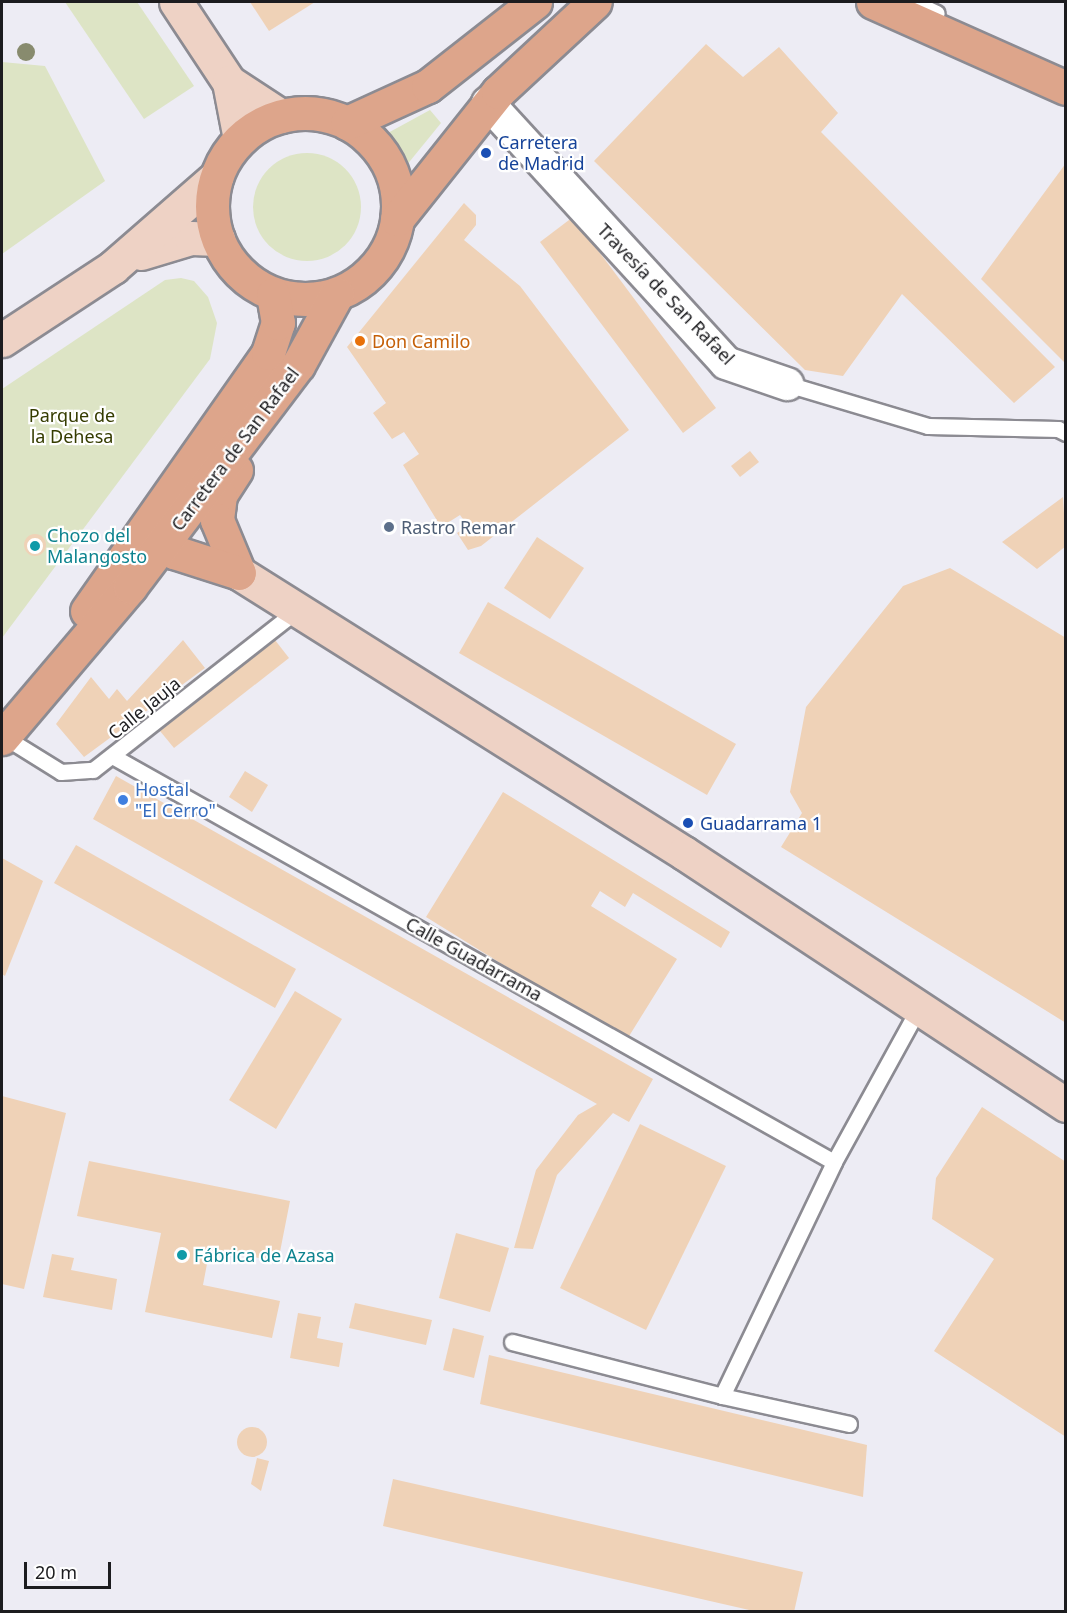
<!DOCTYPE html>
<html>
<head>
<meta charset="utf-8">
<style>
  body { margin:0 }
  #map { position:relative; width:1067px; height:1613px; overflow:hidden; background:#edecf4; font-family:"Noto Sans",sans-serif }
  div>[style] { position:absolute }
  .green>* { inset:0; background:#dde4c5 }
  .round { border-radius:50% }
  .building>* { inset:0; background:#efd2b7 }
  .roads { filter:drop-shadow(2px 0 #8c8b92) drop-shadow(-2px 0 #8c8b92) drop-shadow(0 2px #8c8b92) drop-shadow(0 -2px #8c8b92) }
  .lane>* { height:15px; margin:-7.5px; padding:0 7.5px; transform-origin:7.5px; border-radius:7.5px; background:#fff }
  .street>* { height:32px; margin:-16px; padding:0 16px; transform-origin:16px; border-radius:16px; background:#fff }
  .secondary>* { height:33px; margin:-16.5px; padding:0 16.5px; transform-origin:16.5px; border-radius:16.5px; background:#eed2c5 }
  .primary>* { height:33px; margin:-16.5px; padding:0 16.5px; transform-origin:16.5px; border-radius:16.5px; background:#dda58b }
  .primary>.ring { margin:-16.5px; padding:0; box-sizing:content-box; background:none; border:33px solid #dda58b; border-radius:50% }
  .trees>* { width:18px; height:18px; margin:-9px; border-radius:50%; background:#888b6e }
  .dots>* { width:16px; height:16px; translate:-50% -50%; box-sizing:border-box; border:3px solid #fff; border-radius:50% }
  span { translate:-50% -50%; white-space:nowrap; text-align:center; line-height:1.15; -webkit-text-stroke:4.5px #fff; paint-order:stroke }
  .transit-label { font-size:18px; color:#164399 }
  .left { translate:0 -50%; text-align:left }
  .street-label { font-size:18px; color:#1c1c1f }
  .food-label { font-size:18px; color:#c56008 }
  .park-label { font-size:18px; color:#353c00 }
  .service-label { font-size:18px; color:#4e5e75 }
  .culture-label { font-size:18px; color:#0d838f }
  .shop-label { font-size:18px; color:#366cbe }
  .frame { position:absolute; inset:0; border:3px solid #1c1c1f; pointer-events:none }
  .scale { position:absolute; left:24px; top:1562px; width:87px; height:27px; box-sizing:border-box; border:3px solid #1c1c1f; border-top:0; padding-left:8px; font-size:18px; line-height:21px; white-space:nowrap; color:#1c1c1f; -webkit-text-stroke:4px #fff; paint-order:stroke }
</style>
</head>
<body>
<div id="map">
  <div class="green">
    <div style="clip-path:polygon(65px 2px,137px 2px,194px 86px,144px 119px)"></div>
    <div style="clip-path:polygon(2px 62px,45px 66px,105px 181px,2px 254px)"></div>
    <div style="clip-path:polygon(430px 110px,441px 123px,406px 166px,386px 134px)"></div>
    <div class="round" style="left:253px;top:153px;width:108px;height:108px"></div>
    <div style="clip-path:polygon(181px 278px,194px 281px,208px 297px,217px 323px,210px 359px,2px 638px,2px 389px,165px 280px)"></div>
  </div>
  <div class="building">
    <div style="clip-path:polygon(250px 2px,315px 2px,269px 31px)"></div>
    <div style="clip-path:polygon(706px 44px,743px 77px,779px 47px,838px 113px,821px 132px,1055px 367px,1014px 403px,902px 294px,843px 376px,805px 370px,594px 161px)"></div>
    <div style="clip-path:polygon(1066px 163px,1066px 364px,981px 279px)"></div>
    <div style="clip-path:polygon(464px 203px,476px 215px,476px 225px,464px 240px,520px 286px,629px 430px,481px 546px,468px 550px,457px 533px,468px 526px,460px 515px,441px 527px,403px 465px,419px 454px,404px 432px,392px 439px,373px 413px,386px 403px,347px 347px)"></div>
    <div style="clip-path:polygon(573px 217px,716px 408px,683px 433px,540px 242px)"></div>
    <div style="clip-path:polygon(750px 451px,759px 462px,740px 477px,731px 466px)"></div>
    <div style="clip-path:polygon(1063px 497px,1066px 546px,1037px 569px,1002px 542px)"></div>
    <div class="round" style="left:24px;top:534px;width:22px;height:22px"></div>
    <div style="clip-path:polygon(537px 537px,584px 568px,550px 619px,504px 588px)"></div>
    <div style="clip-path:polygon(950px 568px,1066px 638px,1066px 1023px,781px 847px,802px 813px,790px 792px,806px 707px,903px 586px)"></div>
    <div style="clip-path:polygon(488px 602px,736px 744px,707px 795px,459px 653px)"></div>
    <div style="clip-path:polygon(183px 640px,205px 668px,84px 757px,56px 724px,91px 677px,109px 699px,117px 689px,127px 701px)"></div>
    <div style="clip-path:polygon(275px 640px,289px 658px,174px 748px,160px 731px)"></div>
    <div style="clip-path:polygon(245px 771px,268px 785px,252px 812px,229px 797px)"></div>
    <div style="clip-path:polygon(116px 776px,653px 1079px,629px 1122px,613px 1113px,557px 1175px,533px 1249px,514px 1248px,536px 1170px,578px 1115px,597px 1104px,93px 819px)"></div>
    <div style="clip-path:polygon(503px 792px,730px 932px,721px 948px,633px 893px,625px 907px,600px 891px,591px 906px,677px 959px,626px 1041px,426px 917px)"></div>
    <div style="clip-path:polygon(76px 845px,296px 969px,275px 1008px,54px 883px)"></div>
    <div style="clip-path:polygon(2px 858px,43px 881px,5px 976px,2px 974px)"></div>
    <div style="clip-path:polygon(295px 991px,342px 1019px,276px 1129px,229px 1100px)"></div>
    <div style="clip-path:polygon(2px 1096px,66px 1113px,24px 1289px,2px 1284px)"></div>
    <div style="clip-path:polygon(982px 1107px,1066px 1162px,1066px 1437px,934px 1351px,994px 1259px,932px 1219px,936px 1178px)"></div>
    <div style="clip-path:polygon(640px 1124px,726px 1166px,646px 1330px,560px 1288px)"></div>
    <div style="clip-path:polygon(89px 1161px,290px 1201px,278px 1262px,210px 1248px,203px 1285px,280px 1301px,272px 1338px,145px 1312px,161px 1233px,77px 1216px)"></div>
    <div style="clip-path:polygon(456px 1233px,509px 1248px,490px 1312px,439px 1298px)"></div>
    <div style="clip-path:polygon(52px 1254px,74px 1258px,71px 1270px,117px 1279px,112px 1310px,43px 1297px)"></div>
    <div style="clip-path:polygon(355px 1303px,432px 1320px,426px 1345px,349px 1328px)"></div>
    <div style="clip-path:polygon(298px 1313px,321px 1317px,317px 1338px,343px 1343px,339px 1367px,290px 1358px)"></div>
    <div style="clip-path:polygon(453px 1328px,484px 1336px,474px 1378px,443px 1370px)"></div>
    <div style="clip-path:polygon(489px 1355px,867px 1445px,863px 1497px,480px 1404px)"></div>
    <div class="round" style="left:237px;top:1427px;width:30px;height:30px"></div>
    <div style="clip-path:polygon(257px 1458px,269px 1461px,261px 1491px,251px 1484px)"></div>
    <div style="clip-path:polygon(393px 1479px,803px 1572px,794px 1612px,758px 1612px,383px 1526px)"></div>
  </div>
  <div class="roads">
    <div class="lane">
      <div style="left:913px;top:2px;width:26px;rotate:25deg"></div>
      <div style="left:787px;top:384px;width:147px;rotate:16.6deg"></div>
      <div style="left:928px;top:426px;width:130px;rotate:1.3deg"></div>
      <div style="left:1058px;top:429px;width:9px;rotate:27deg"></div>
      <div style="left:3px;top:736px;width:68px;rotate:31.8deg"></div>
      <div style="left:61px;top:772px;width:32px;rotate:-4deg"></div>
      <div style="left:93px;top:770px;width:259px;rotate:-38.1deg"></div>
      <div style="left:114px;top:757px;width:826px;rotate:29.36deg"></div>
      <div style="left:834px;top:1162px;width:172px;rotate:-61.2deg"></div>
      <div style="left:512px;top:1342px;width:217px;rotate:14.4deg"></div>
      <div style="left:722px;top:1396px;width:259px;rotate:-64.4deg"></div>
      <div style="left:722px;top:1396px;width:130px;rotate:12.4deg"></div>
    </div>
    <div class="street">
      <div style="left:488px;top:103px;width:352px;rotate:47.5deg"></div>
      <div style="left:726px;top:363px;width:65px;rotate:19deg"></div>
    </div>
    <div class="secondary">
      <div style="left:176px;top:2px;width:96px;rotate:56.5deg"></div>
      <div style="left:229px;top:82px;width:62px;rotate:33.2deg"></div>
      <div style="left:229px;top:82px;width:58px;rotate:79.1deg"></div>
      <div style="left:141px;top:253px;width:52px;rotate:-16.7deg"></div>
      <div style="left:191px;top:238px;width:27px;rotate:2deg"></div>
      <div style="left:2px;top:340px;width:133px;rotate:-33.3deg"></div>
      <div style="left:113px;top:267px;width:137px;rotate:-41.1deg"></div>
      <div style="left:239px;top:573px;width:526px;rotate:32.18deg"></div>
      <div style="left:684px;top:853px;width:458px;rotate:33.4deg"></div>
    </div>
    <div class="primary">
      <div style="left:873px;top:2px;width:211px;rotate:24deg"></div>
      <div class="ring" style="left:212px;top:113px;width:153px;height:153px"></div>
      <div style="left:347px;top:123px;width:89px;rotate:-24.6deg"></div>
      <div style="left:428px;top:86px;width:136px;rotate:-38.1deg"></div>
      <div style="left:397px;top:219px;width:162px;rotate:-51.5deg"></div>
      <div style="left:498px;top:92px;width:132px;rotate:-42.9deg"></div>
      <div style="left:236px;top:470px;width:30px;rotate:123deg"></div>
      <div style="left:220px;top:495px;width:25px;rotate:97deg"></div>
      <div style="left:217px;top:520px;width:57px;rotate:67.5deg"></div>
      <div style="left:161px;top:522px;width:16px;rotate:94deg"></div>
      <div style="left:160px;top:538px;width:20px;rotate:45deg"></div>
      <div style="left:174px;top:552px;width:68px;rotate:17.9deg"></div>
      <div style="left:87px;top:611px;width:315px;rotate:-54.9deg"></div>
      <div style="left:268px;top:353px;width:32px;rotate:-72deg"></div>
      <div style="left:278px;top:323px;width:29px;rotate:-100deg"></div>
      <div style="left:2px;top:738px;width:198px;rotate:-49.7deg"></div>
      <div style="left:130px;top:587px;width:278px;rotate:-52.9deg"></div>
      <div style="left:298px;top:365px;width:81px;rotate:-61.2deg"></div>
    </div>
  </div>
  <div class="trees">
    <div style="left:26px;top:52px"></div>
  </div>
  <div class="dots">
    <div style="left:486px;top:153px;background:#1a4fb4"></div>
    <div style="left:360px;top:341px;background:#e8710a"></div>
    <div style="left:389px;top:527px;background:#5c6f8a"></div>
    <div style="left:35px;top:546px;background:#0f9aa8"></div>
    <div style="left:123px;top:800px;background:#3f7fe0"></div>
    <div style="left:688px;top:823px;background:#1a4fb4"></div>
    <div style="left:182px;top:1255px;background:#0f9aa8"></div>
  </div>
  <div class="transit-label">
    <span class="left" style="left:498px;top:153px">Carretera<br>de Madrid</span>
    <span class="left" style="left:700px;top:823px">Guadarrama 1</span>
  </div>
  <div class="street-label">
    <span style="left:666px;top:294px;rotate:46deg">Travesía de San Rafael</span>
    <span style="left:235px;top:449px;rotate:-53deg">Carretera de San Rafael</span>
    <span style="left:144px;top:708px;rotate:-39deg">Calle Jauja</span>
    <span style="left:474px;top:959px;rotate:29deg">Calle Guadarrama</span>
  </div>
  <div class="food-label">
    <span class="left" style="left:372px;top:341px">Don Camilo</span>
  </div>
  <div class="park-label">
    <span style="left:72px;top:426px">Parque de<br>la Dehesa</span>
  </div>
  <div class="service-label">
    <span class="left" style="left:401px;top:527px">Rastro Remar</span>
  </div>
  <div class="culture-label">
    <span class="left" style="left:47px;top:546px">Chozo del<br>Malangosto</span>
    <span class="left" style="left:194px;top:1255px">Fábrica de Azasa</span>
  </div>
  <div class="shop-label">
    <span class="left" style="left:135px;top:800px">Hostal<br>"El Cerro"</span>
  </div>
  <div class="frame"></div>
  <div class="scale">20 m</div>
</div>
</body>
</html>
